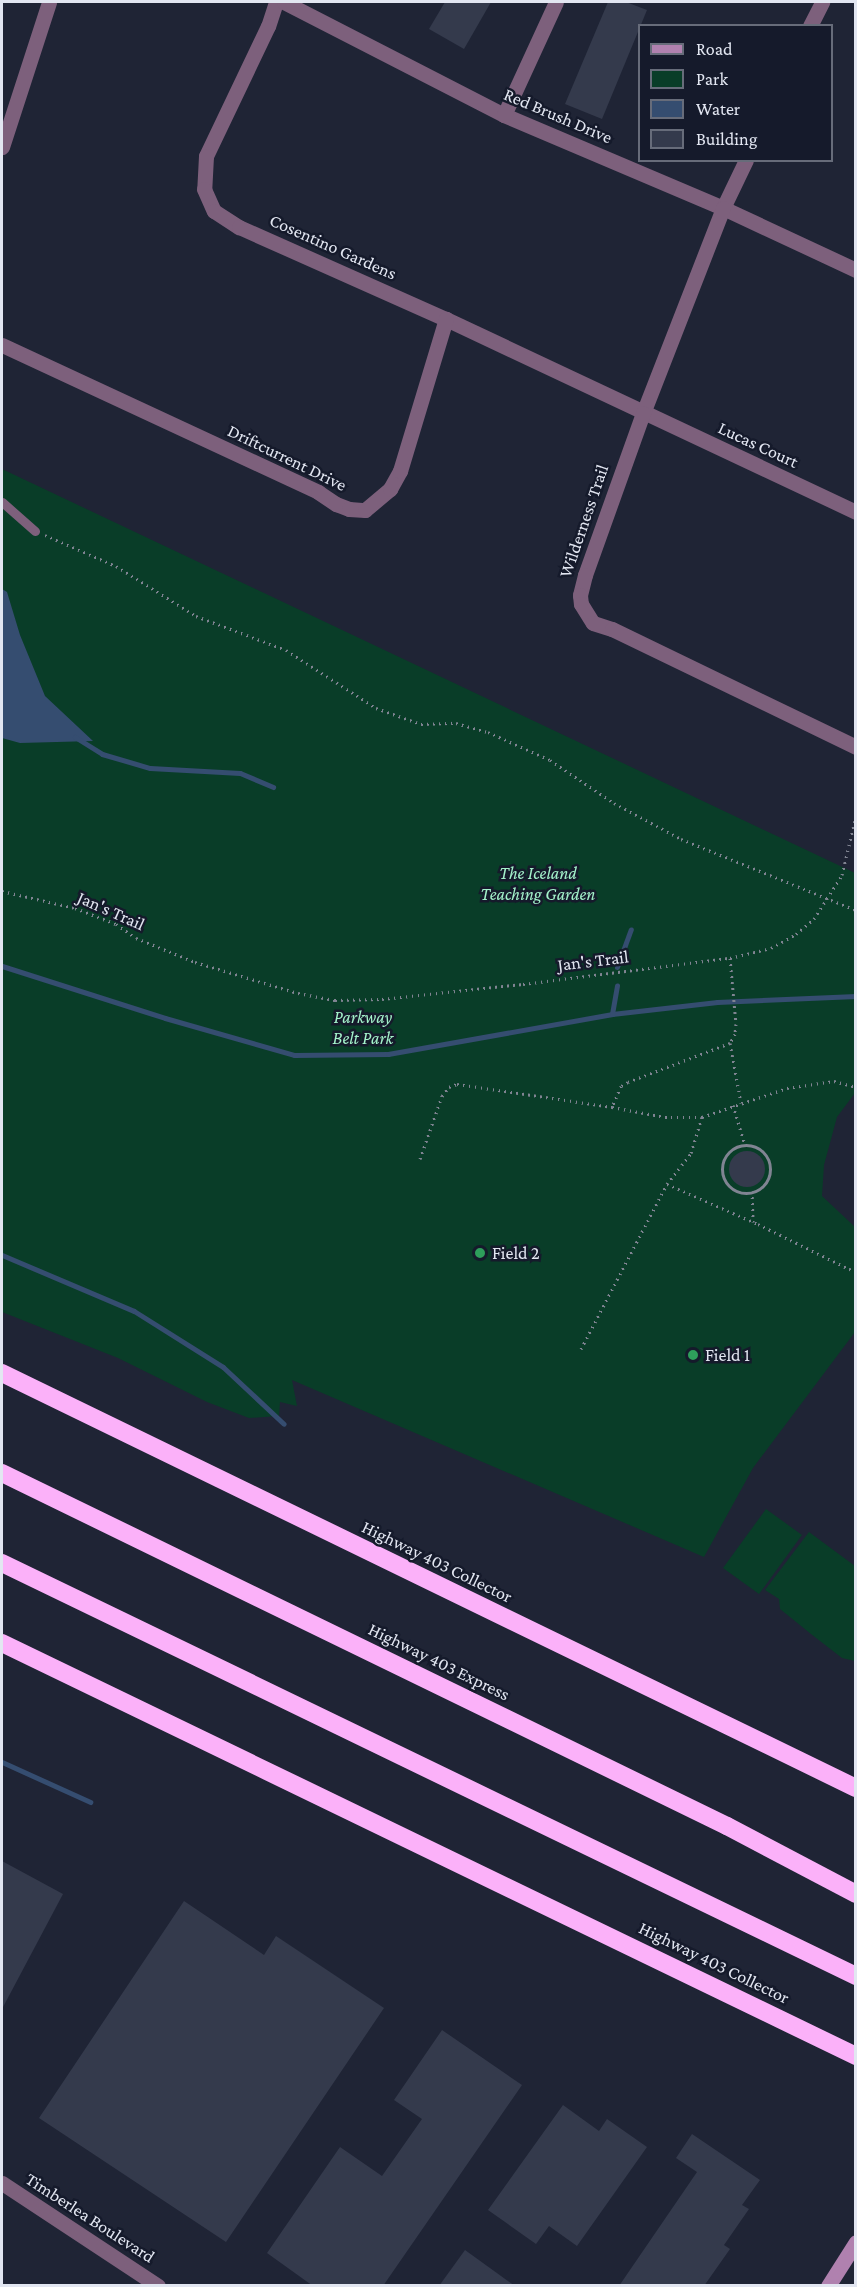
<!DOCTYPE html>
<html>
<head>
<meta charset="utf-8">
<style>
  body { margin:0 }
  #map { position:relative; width:857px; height:2287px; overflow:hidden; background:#1f2435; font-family:"Crimson Pro",serif }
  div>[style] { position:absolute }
  .green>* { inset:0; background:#093d28 }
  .water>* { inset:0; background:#354d70 }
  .stream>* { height:5px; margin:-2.5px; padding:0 2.5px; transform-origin:2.5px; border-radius:2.5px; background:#354d70 }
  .building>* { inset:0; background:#343a4c }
  .round { border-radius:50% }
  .path>* { height:3px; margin-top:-1.5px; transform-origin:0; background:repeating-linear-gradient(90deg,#808492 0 1.5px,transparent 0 6px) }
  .path>.ring { margin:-1.5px; padding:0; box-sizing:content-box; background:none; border:3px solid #808492; border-radius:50% }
  .lane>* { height:9px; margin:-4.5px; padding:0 4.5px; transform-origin:4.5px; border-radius:4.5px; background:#7d607c }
  .street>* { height:15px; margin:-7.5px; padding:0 7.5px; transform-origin:7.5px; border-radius:7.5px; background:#7d607c }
  .secondary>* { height:15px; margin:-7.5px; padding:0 7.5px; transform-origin:7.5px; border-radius:7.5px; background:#b081af }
  .highway>* { height:18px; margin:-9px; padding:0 9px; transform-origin:9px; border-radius:9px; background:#fbb1f9 }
  .dots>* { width:16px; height:16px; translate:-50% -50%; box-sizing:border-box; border:3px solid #151a2b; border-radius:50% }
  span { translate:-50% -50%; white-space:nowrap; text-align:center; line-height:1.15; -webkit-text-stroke:5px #151a2b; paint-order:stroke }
  .street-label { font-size:18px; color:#e2e6f1 }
  .park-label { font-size:18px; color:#a4f3cb; font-style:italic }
  .poi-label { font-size:18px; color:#e2e6f1 }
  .left { translate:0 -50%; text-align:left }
  .frame { position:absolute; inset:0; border:3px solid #e2e6f1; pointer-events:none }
  .legend { position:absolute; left:638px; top:24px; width:195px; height:138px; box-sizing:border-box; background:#151a2b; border:2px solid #676c7a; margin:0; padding:8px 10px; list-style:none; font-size:18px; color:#e2e6f1 }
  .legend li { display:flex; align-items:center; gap:12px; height:30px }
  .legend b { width:30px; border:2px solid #676c7a }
</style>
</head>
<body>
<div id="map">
  <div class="green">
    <div style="clip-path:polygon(2px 469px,855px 873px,855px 1093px,837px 1117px,824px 1165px,822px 1196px,855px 1227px,855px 1332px,753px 1468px,704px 1557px,292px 1380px,297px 1406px,280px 1402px,279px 1416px,249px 1418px,207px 1402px,118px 1358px,2px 1312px)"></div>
    <div style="clip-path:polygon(766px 1509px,802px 1535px,759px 1594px,723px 1568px)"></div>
    <div style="clip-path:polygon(809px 1532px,855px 1566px,855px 1661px,842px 1658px,811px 1634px,780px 1609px,779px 1599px,765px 1590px)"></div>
  </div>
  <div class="water">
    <div style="clip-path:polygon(2px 589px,7px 592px,20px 635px,45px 696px,93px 741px,20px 743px,2px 738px)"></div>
  </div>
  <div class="stream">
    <div style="left:75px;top:737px;width:32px;rotate:32deg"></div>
    <div style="left:102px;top:754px;width:50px;rotate:16.3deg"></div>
    <div style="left:150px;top:768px;width:90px;rotate:3.2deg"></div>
    <div style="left:240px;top:773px;width:36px;rotate:23deg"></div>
    <div style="left:2px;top:966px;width:171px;rotate:17.7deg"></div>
    <div style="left:165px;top:1018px;width:134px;rotate:16deg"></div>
    <div style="left:294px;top:1055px;width:94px;rotate:-0.6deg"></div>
    <div style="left:388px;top:1054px;width:228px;rotate:-10.1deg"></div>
    <div style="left:612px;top:1014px;width:106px;rotate:-6.5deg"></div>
    <div style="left:717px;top:1002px;width:139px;rotate:-2.5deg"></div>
    <div style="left:617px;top:967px;width:40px;rotate:-69.8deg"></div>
    <div style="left:612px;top:1014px;width:29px;rotate:-80deg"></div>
    <div style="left:2px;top:1255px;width:143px;rotate:23deg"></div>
    <div style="left:134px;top:1311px;width:105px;rotate:32.2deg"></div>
    <div style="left:223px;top:1367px;width:83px;rotate:43.1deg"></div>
    <div style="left:2px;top:1762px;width:97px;rotate:24.4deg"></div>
  </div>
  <div class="building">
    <div style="clip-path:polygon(445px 2px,491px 2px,464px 49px,429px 29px)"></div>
    <div style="clip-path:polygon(608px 2px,626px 2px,647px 10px,602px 119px,565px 104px)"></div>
    <div class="round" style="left:729px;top:1151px;width:36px;height:36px"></div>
    <div style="clip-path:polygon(2px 1861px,63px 1894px,2px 2009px)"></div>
    <div style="clip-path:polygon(184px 1901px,264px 1955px,276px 1936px,384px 2008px,226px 2242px,39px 2118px)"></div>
    <div style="clip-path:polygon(442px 2030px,522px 2085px,383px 2286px,313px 2286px,267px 2253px,340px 2147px,382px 2176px,422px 2119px,394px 2100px)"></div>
    <div style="clip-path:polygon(563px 2105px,599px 2131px,607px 2119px,647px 2147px,577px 2246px,549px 2226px,536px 2244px,488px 2210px)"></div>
    <div style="clip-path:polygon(692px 2134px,760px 2180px,742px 2205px,749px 2209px,724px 2245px,730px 2249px,704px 2286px,619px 2286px,697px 2172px,676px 2158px)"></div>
    <div style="clip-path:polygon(465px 2250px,515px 2286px,439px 2286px)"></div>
  </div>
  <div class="path">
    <div style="left:45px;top:535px;width:77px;rotate:23.6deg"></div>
    <div style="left:116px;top:566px;width:94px;rotate:32deg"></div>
    <div style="left:196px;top:616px;width:96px;rotate:20.7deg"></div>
    <div style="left:286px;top:650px;width:107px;rotate:32.8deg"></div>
    <div style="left:376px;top:708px;width:48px;rotate:19.6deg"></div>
    <div style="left:421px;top:724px;width:35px;rotate:-2deg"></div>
    <div style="left:456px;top:723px;width:33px;rotate:16deg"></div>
    <div style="left:488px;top:732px;width:68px;rotate:24.3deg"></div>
    <div style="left:550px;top:760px;width:77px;rotate:33.9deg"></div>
    <div style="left:614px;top:803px;width:76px;rotate:28.2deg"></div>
    <div style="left:681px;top:839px;width:189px;rotate:22.1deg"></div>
    <div style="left:2px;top:891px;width:75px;rotate:13.1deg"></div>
    <div style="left:75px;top:908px;width:44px;rotate:21.3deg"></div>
    <div style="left:116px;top:924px;width:24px;rotate:35deg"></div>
    <div style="left:136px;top:938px;width:64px;rotate:22.1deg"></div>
    <div style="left:195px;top:962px;width:108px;rotate:16.8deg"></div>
    <div style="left:298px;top:993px;width:38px;rotate:11deg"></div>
    <div style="left:335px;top:1000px;width:47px;rotate:-1.2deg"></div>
    <div style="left:382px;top:999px;width:142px;rotate:-6.1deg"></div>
    <div style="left:523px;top:984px;width:209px;rotate:-7.2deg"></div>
    <div style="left:730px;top:958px;width:66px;rotate:84.8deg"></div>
    <div style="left:736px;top:1024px;width:10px;rotate:96deg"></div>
    <div style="left:735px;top:1034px;width:10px;rotate:119deg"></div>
    <div style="left:730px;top:1043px;width:109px;rotate:159.1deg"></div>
    <div style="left:628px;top:1082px;width:8px;rotate:150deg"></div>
    <div style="left:621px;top:1086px;width:23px;rotate:113deg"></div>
    <div style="left:612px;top:1107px;width:54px;rotate:10.7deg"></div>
    <div style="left:665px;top:1117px;width:37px"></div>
    <div style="left:702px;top:1117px;width:90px;rotate:-18.8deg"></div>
    <div style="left:787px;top:1088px;width:48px;rotate:-8.5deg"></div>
    <div style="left:834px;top:1081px;width:23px;rotate:15deg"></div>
    <div style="left:730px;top:958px;width:42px;rotate:-13.7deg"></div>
    <div style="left:771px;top:948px;width:29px;rotate:-29deg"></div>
    <div style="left:796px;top:934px;width:23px;rotate:-40deg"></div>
    <div style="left:814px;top:919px;width:52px;rotate:-57.5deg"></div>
    <div style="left:842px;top:875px;width:61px;rotate:-76.7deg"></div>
    <div style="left:730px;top:1043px;width:61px;rotate:79.6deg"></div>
    <div style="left:733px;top:1105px;width:42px;rotate:73.3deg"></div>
    <div class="ring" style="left:722px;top:1145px;width:45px;height:45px"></div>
    <div style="left:420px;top:1159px;width:67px;rotate:-70.8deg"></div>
    <div style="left:442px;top:1096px;width:11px;rotate:-52deg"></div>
    <div style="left:449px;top:1087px;width:9px;rotate:-21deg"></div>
    <div style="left:457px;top:1084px;width:157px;rotate:8.4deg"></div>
    <div style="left:667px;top:1184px;width:99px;rotate:23.7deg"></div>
    <div style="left:758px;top:1224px;width:102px;rotate:26.3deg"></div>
    <div style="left:849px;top:1269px;width:7px;rotate:8deg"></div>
    <div style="left:752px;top:1191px;width:31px;rotate:88deg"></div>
    <div style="left:581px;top:1349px;width:186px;rotate:-62.5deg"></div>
    <div style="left:667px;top:1184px;width:39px;rotate:-52deg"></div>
    <div style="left:691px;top:1153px;width:38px;rotate:-73deg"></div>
  </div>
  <div class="lane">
    <div style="left:2px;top:502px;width:44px;rotate:41.3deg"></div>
  </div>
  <div class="street">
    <div style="left:276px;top:2px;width:25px;rotate:108deg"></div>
    <div style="left:268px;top:26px;width:144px;rotate:115.5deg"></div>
    <div style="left:206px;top:156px;width:33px;rotate:93deg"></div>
    <div style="left:204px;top:189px;width:24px;rotate:66deg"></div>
    <div style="left:214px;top:211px;width:30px;rotate:33deg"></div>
    <div style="left:239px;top:227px;width:227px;rotate:24deg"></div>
    <div style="left:446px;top:319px;width:453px;rotate:25.2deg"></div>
    <div style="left:284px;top:2px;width:247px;rotate:27.2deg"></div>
    <div style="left:504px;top:115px;width:238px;rotate:23deg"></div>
    <div style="left:723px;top:208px;width:147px;rotate:25deg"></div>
    <div style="left:810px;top:26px;width:27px;rotate:-63deg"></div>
    <div style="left:504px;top:115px;width:124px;rotate:-65.3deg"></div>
    <div style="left:2px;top:147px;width:152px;rotate:-72deg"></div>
    <div style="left:746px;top:160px;width:53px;rotate:115.6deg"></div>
    <div style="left:723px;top:208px;width:220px;rotate:111.3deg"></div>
    <div style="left:643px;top:413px;width:172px;rotate:109.7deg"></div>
    <div style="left:585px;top:575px;width:21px;rotate:104deg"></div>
    <div style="left:580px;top:595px;width:9px;rotate:84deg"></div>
    <div style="left:581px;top:604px;width:22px;rotate:58deg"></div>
    <div style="left:593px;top:623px;width:20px;rotate:18deg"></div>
    <div style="left:612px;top:629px;width:271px;rotate:25.8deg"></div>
    <div style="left:2px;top:345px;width:349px;rotate:24.9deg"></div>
    <div style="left:318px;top:492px;width:22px;rotate:34deg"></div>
    <div style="left:336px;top:504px;width:14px;rotate:21deg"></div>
    <div style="left:349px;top:509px;width:16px;rotate:4deg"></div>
    <div style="left:365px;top:510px;width:33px;rotate:-40deg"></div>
    <div style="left:390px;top:489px;width:21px;rotate:-61deg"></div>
    <div style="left:400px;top:471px;width:159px;rotate:-73.2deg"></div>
    <div style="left:2px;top:2183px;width:187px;rotate:33.4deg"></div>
  </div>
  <div class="secondary">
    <div style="left:828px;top:2286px;width:52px;rotate:-57.5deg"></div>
  </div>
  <div class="highway">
    <div style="left:2px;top:1373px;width:949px;rotate:25.92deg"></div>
    <div style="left:2px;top:1473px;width:806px;rotate:25.96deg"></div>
    <div style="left:727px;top:1826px;width:146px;rotate:27.8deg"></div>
    <div style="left:2px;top:1563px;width:949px;rotate:25.81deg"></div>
    <div style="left:2px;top:1643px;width:949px;rotate:25.81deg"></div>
  </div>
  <div class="dots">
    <div style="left:480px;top:1253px;background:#2e9e5b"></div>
    <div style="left:693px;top:1355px;background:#2e9e5b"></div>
  </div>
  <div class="street-label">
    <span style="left:558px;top:116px;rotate:23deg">Red Brush Drive</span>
    <span style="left:333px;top:247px;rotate:24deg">Cosentino Gardens</span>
    <span style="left:758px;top:445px;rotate:25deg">Lucas Court</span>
    <span style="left:287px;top:458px;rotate:26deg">Driftcurrent Drive</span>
    <span style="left:584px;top:521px;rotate:-71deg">Wilderness Trail</span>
    <span style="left:111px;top:911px;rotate:24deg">Jan's Trail</span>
    <span style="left:593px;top:961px;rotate:-7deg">Jan's Trail</span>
    <span style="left:437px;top:1562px;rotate:26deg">Highway 403 Collector</span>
    <span style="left:439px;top:1662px;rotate:26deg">Highway 403 Express</span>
    <span style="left:714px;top:1963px;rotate:26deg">Highway 403 Collector</span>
    <span style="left:90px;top:2218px;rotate:33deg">Timberlea Boulevard</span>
  </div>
  <div class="park-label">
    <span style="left:538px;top:884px">The Iceland<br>Teaching Garden</span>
    <span style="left:363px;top:1028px">Parkway<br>Belt Park</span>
  </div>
  <div class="poi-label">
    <span class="left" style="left:492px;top:1253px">Field 2</span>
    <span class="left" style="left:705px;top:1355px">Field 1</span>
  </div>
  <div class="frame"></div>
  <ul class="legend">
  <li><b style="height:8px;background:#b081af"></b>Road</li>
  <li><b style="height:16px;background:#093d28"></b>Park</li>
  <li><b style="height:16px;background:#354d70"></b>Water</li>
  <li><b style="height:16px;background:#343a4c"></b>Building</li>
  </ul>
</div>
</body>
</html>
